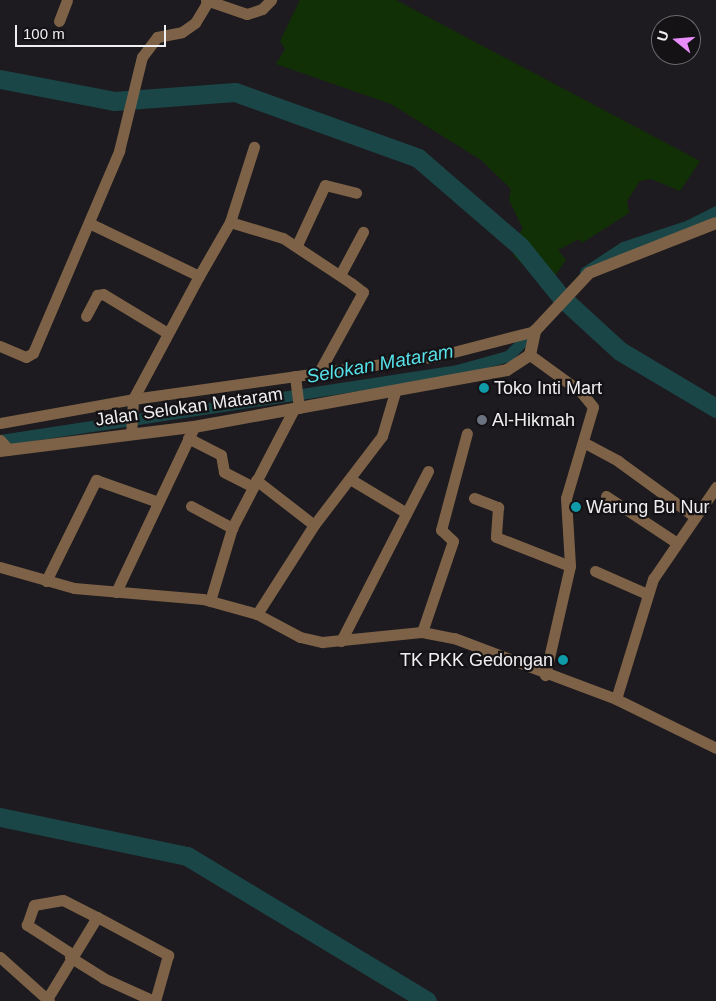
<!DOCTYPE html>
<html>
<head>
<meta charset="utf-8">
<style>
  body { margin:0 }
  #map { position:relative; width:716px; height:1001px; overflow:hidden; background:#1d1b1f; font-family:Arial,sans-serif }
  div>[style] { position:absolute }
  .green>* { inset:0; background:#113005 }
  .canal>* { height:11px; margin:-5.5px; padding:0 5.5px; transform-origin:5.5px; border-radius:5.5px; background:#1b4648 }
  .river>* { height:19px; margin:-9.5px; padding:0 9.5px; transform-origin:9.5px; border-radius:9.5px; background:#1b4648 }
  .minor>* { height:11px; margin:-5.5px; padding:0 5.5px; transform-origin:5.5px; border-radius:5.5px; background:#7d6247 }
  .tertiary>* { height:12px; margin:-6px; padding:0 6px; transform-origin:6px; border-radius:6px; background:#7d6247 }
  .dots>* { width:14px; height:14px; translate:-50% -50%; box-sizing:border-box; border:2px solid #141215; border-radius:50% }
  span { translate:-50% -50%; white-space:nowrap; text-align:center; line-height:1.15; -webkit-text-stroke:4.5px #141215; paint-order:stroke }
  .poi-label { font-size:18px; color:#efeef1 }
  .left { translate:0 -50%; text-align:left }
  .right { translate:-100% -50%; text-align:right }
  .street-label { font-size:18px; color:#efeef1 }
  .water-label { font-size:19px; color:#56e1e8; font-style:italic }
  .north { position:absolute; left:651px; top:15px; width:50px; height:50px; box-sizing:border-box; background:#141215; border:1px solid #6c6a6d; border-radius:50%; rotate:287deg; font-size:14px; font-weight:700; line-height:20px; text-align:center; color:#efeef1 }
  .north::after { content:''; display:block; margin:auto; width:18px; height:22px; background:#e98dfd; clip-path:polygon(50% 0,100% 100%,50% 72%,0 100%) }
  .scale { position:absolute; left:15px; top:25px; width:151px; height:22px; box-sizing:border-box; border:2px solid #efeef1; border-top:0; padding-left:6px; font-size:15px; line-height:18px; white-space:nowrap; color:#efeef1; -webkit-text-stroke:4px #141215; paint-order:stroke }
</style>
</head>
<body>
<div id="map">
  <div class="green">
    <div style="clip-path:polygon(300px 0,396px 0,700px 161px,680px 191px,651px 179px,640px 181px,627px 201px,629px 213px,582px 243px,579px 239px,558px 250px,566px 260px,552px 280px,537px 278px,514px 256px,511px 242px,523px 229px,509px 200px,511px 189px,481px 160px,391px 104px,276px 64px,285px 49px,280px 41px)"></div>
  </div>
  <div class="canal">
    <div style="left:585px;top:272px;width:45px;rotate:-33.3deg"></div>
    <div style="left:623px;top:247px;width:70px;rotate:-18.4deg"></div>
    <div style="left:689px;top:225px;width:30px;rotate:-27deg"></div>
    <div style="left:0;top:440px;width:462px;rotate:-8.7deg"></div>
    <div style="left:457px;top:370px;width:53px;rotate:-15.4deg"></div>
    <div style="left:508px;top:356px;width:38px;rotate:-45deg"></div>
  </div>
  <div class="river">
    <div style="left:0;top:79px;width:116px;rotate:10.9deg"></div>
    <div style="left:114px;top:101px;width:121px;rotate:-4.3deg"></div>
    <div style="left:235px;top:92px;width:195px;rotate:19.8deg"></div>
    <div style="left:418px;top:158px;width:135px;rotate:40.8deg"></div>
    <div style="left:520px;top:246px;width:65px;rotate:51.2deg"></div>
    <div style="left:561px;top:297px;width:80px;rotate:42.5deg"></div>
    <div style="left:620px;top:351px;width:112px;rotate:30.7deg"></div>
    <div style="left:0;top:817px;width:191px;rotate:11.8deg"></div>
    <div style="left:187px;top:856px;width:280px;rotate:31.1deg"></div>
  </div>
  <div class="minor">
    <div style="left:206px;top:0;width:43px;rotate:18.9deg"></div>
    <div style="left:247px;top:14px;width:16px;rotate:-18deg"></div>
    <div style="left:262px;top:9px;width:13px;rotate:-45deg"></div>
    <div style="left:59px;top:21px;width:22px;rotate:-69deg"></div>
    <div style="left:230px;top:222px;width:79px;rotate:-72.3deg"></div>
    <div style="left:89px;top:223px;width:122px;rotate:25.7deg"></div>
    <div style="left:199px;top:276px;width:140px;rotate:118.2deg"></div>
    <div style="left:133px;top:399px;width:35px;rotate:93deg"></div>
    <div style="left:297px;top:245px;width:66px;rotate:-65deg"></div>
    <div style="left:325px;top:185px;width:32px;rotate:14deg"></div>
    <div style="left:340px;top:275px;width:49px;rotate:-61.9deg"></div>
    <div style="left:199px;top:276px;width:62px;rotate:-60.1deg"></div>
    <div style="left:230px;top:222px;width:55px;rotate:16.8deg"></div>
    <div style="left:283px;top:238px;width:82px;rotate:33.5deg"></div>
    <div style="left:351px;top:283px;width:15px;rotate:37deg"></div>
    <div style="left:363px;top:292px;width:91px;rotate:118.8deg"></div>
    <div style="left:86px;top:316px;width:24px;rotate:-62deg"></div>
    <div style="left:97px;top:295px;width:6px;rotate:-9deg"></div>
    <div style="left:103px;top:294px;width:74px;rotate:31.1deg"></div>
    <div style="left:0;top:346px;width:28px;rotate:23deg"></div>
    <div style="left:26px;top:357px;width:8px;rotate:-30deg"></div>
    <div style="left:33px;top:353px;width:220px;rotate:-66.9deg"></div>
    <div style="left:119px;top:151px;width:97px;rotate:-76.3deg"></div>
    <div style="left:142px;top:57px;width:25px;rotate:-53deg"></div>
    <div style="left:157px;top:37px;width:25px;rotate:-11deg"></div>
    <div style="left:182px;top:32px;width:16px;rotate:-35deg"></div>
    <div style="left:195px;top:23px;width:26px;rotate:-59deg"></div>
    <div style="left:530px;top:355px;width:63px;rotate:36deg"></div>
    <div style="left:581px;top:392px;width:19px;rotate:51deg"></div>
    <div style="left:593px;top:407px;width:95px;rotate:106.5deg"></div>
    <div style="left:566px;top:498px;width:68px;rotate:86.6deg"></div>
    <div style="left:570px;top:566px;width:112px;rotate:102.9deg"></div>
    <div style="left:295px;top:376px;width:32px;rotate:83deg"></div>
    <div style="left:0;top:423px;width:135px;rotate:-10.2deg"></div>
    <div style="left:133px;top:399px;width:308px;rotate:-8deg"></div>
    <div style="left:438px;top:356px;width:100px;rotate:-14.5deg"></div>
    <div style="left:188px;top:438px;width:37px;rotate:27deg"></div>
    <div style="left:221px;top:455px;width:17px;rotate:80deg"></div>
    <div style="left:224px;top:472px;width:31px;rotate:27deg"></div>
    <div style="left:0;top:440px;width:13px;rotate:48deg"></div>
    <div style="left:583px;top:442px;width:40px;rotate:28deg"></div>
    <div style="left:618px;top:461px;width:95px;rotate:36deg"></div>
    <div style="left:350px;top:479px;width:64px;rotate:31deg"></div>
    <div style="left:256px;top:480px;width:73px;rotate:37.8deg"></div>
    <div style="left:606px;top:496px;width:85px;rotate:33.5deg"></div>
    <div style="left:474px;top:498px;width:26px;rotate:21deg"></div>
    <div style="left:498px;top:507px;width:30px;rotate:94deg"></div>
    <div style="left:496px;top:537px;width:79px;rotate:21.4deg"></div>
    <div style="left:191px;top:506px;width:47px;rotate:28.2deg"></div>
    <div style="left:0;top:567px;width:77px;rotate:15.8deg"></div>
    <div style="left:74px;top:588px;width:129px;rotate:4.9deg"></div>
    <div style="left:203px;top:599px;width:56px;rotate:15.5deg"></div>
    <div style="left:257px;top:614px;width:49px;rotate:28.1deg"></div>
    <div style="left:300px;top:637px;width:23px;rotate:13deg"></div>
    <div style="left:322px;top:642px;width:100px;rotate:-5.7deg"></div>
    <div style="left:422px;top:632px;width:33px;rotate:11deg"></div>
    <div style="left:454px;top:638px;width:173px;rotate:20.6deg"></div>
    <div style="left:616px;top:699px;width:111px;rotate:26.1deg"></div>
    <div style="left:595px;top:571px;width:57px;rotate:23.9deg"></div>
    <div style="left:46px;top:581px;width:113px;rotate:-63.7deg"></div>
    <div style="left:96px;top:480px;width:66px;rotate:19.5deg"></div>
    <div style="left:116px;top:592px;width:183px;rotate:-64.7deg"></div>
    <div style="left:210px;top:601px;width:76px;rotate:-73.2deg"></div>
    <div style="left:232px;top:528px;width:134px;rotate:-62.5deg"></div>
    <div style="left:257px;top:614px;width:106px;rotate:-57.4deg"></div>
    <div style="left:314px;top:525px;width:112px;rotate:-52.6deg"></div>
    <div style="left:382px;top:436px;width:46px;rotate:-73.5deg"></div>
    <div style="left:422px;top:632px;width:96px;rotate:-71.2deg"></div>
    <div style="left:453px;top:541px;width:16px;rotate:-137deg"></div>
    <div style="left:441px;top:530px;width:100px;rotate:-75deg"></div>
    <div style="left:341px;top:641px;width:191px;rotate:-62.9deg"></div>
    <div style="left:616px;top:699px;width:126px;rotate:-72.9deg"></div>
    <div style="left:653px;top:579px;width:112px;rotate:-55.6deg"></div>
    <div style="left:72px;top:954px;width:54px;rotate:-147.2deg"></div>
    <div style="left:27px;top:925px;width:21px;rotate:-71deg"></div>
    <div style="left:34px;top:905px;width:29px;rotate:-10deg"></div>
    <div style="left:63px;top:900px;width:38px;rotate:27deg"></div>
    <div style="left:0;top:957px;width:66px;rotate:41.9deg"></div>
    <div style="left:70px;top:957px;width:39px;rotate:32deg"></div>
    <div style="left:103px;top:978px;width:56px;rotate:24.3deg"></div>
    <div style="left:47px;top:999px;width:96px;rotate:-58.6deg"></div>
    <div style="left:97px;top:917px;width:81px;rotate:28.2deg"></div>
    <div style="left:168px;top:955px;width:48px;rotate:105.8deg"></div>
  </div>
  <div class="tertiary">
    <div style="left:0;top:451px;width:195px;rotate:-7.1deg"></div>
    <div style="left:194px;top:427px;width:318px;rotate:-10.3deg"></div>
    <div style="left:507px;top:370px;width:27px;rotate:-33deg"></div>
    <div style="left:530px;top:355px;width:25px;rotate:-78deg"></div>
    <div style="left:535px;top:331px;width:79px;rotate:-47deg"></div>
    <div style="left:589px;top:273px;width:136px;rotate:-21.5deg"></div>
  </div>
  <div class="dots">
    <div style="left:484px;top:388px;background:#0f9aa8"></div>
    <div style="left:482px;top:420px;background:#6b7280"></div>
    <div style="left:576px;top:507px;background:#0f9aa8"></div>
    <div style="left:563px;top:660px;background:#0f9aa8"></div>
  </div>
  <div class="poi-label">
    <span class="left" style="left:494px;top:388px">Toko Inti Mart</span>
    <span class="left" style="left:492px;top:420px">Al-Hikmah</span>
    <span class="left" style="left:586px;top:507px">Warung Bu Nur</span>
    <span class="right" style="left:553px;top:660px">TK PKK Gedongan</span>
  </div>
  <div class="street-label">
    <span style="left:189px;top:407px;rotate:-8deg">Jalan Selokan Mataram</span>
  </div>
  <div class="water-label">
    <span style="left:380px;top:364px;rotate:-10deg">Selokan Mataram</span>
  </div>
  <div class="north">U</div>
  <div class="scale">100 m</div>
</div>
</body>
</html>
